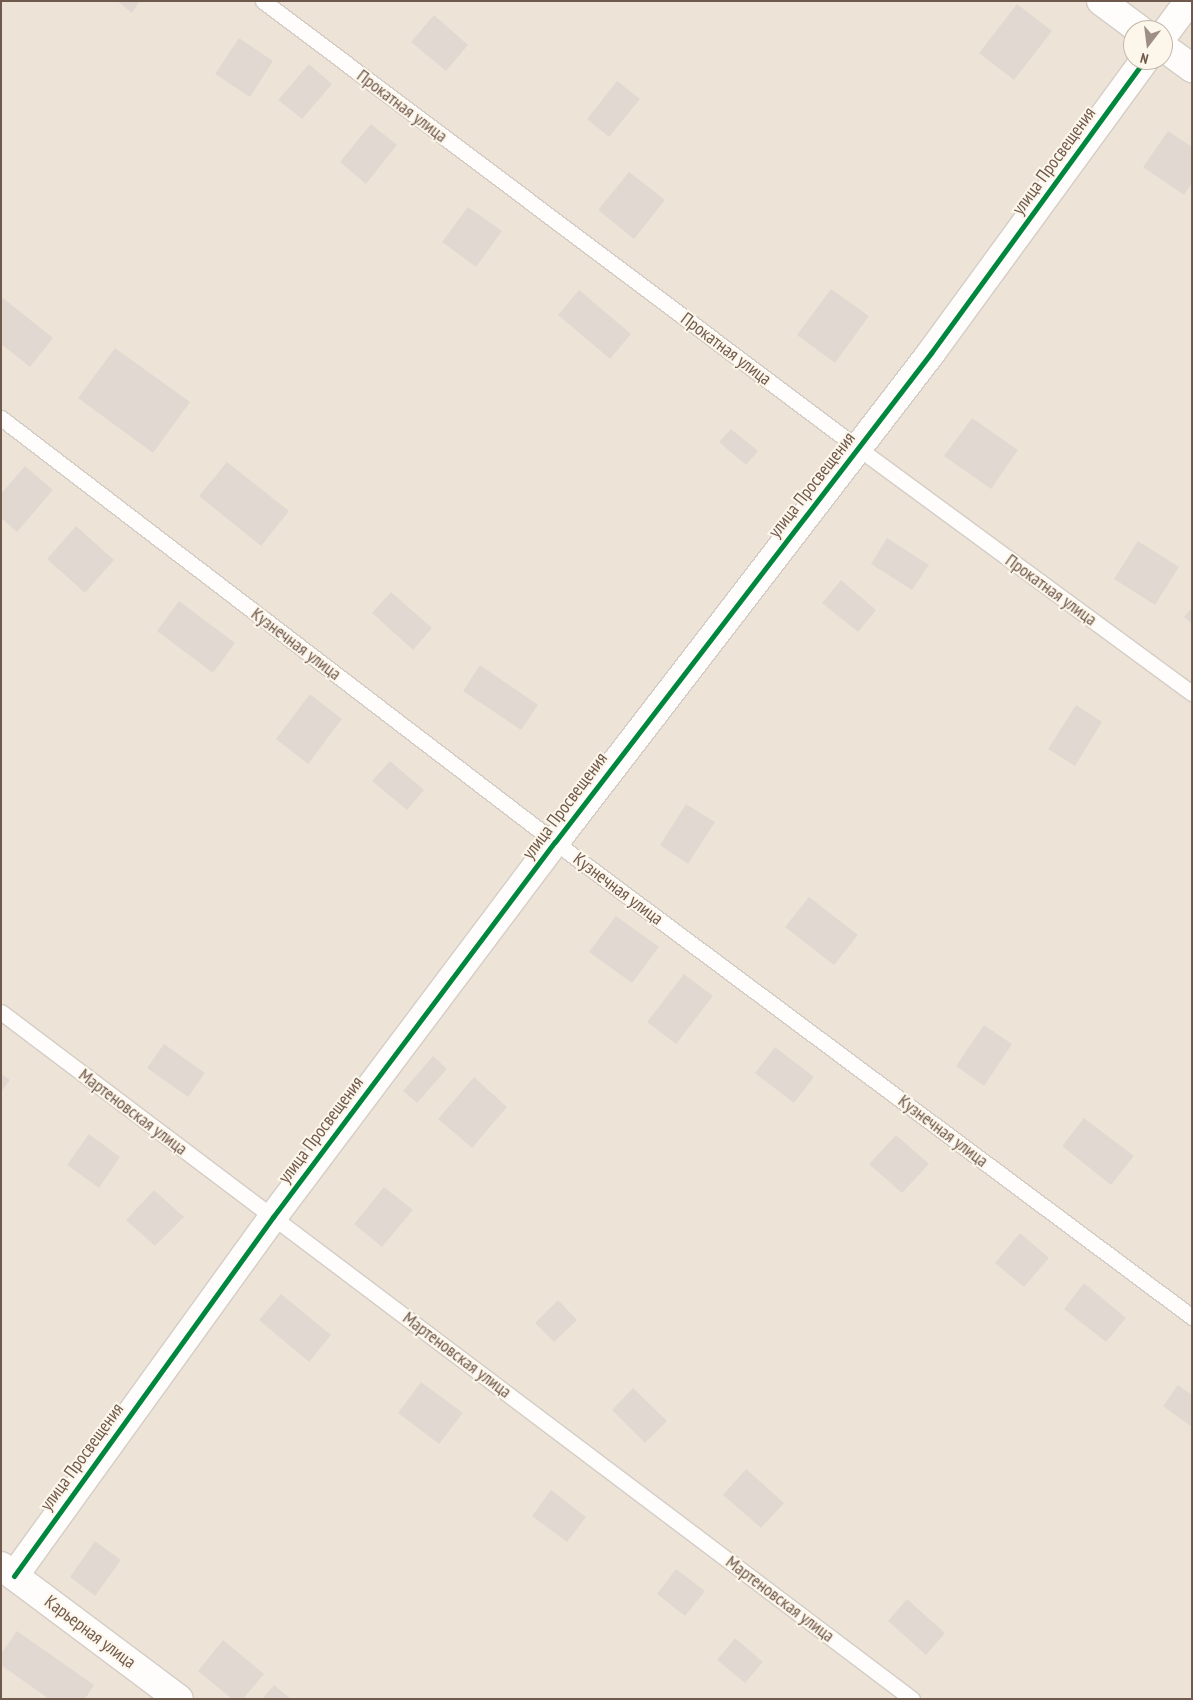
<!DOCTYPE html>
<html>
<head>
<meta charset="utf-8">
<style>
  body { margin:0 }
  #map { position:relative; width:1193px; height:1700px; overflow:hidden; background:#f5f1e9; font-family:"PT Sans Narrow",sans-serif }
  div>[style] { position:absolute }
  .residential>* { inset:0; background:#ede4d7 }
  .building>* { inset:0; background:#e1d9d1 }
  .roads { filter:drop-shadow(1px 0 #d4cdc6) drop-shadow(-1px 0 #d4cdc6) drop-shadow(0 1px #d4cdc6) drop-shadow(0 -1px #d4cdc6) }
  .lane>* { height:15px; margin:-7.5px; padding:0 7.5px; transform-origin:7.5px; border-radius:7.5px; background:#fefdfc }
  .street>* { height:28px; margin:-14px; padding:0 14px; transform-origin:14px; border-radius:14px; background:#fefdfc }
  .cycleway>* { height:5px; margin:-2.5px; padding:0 2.5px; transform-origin:2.5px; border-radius:2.5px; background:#00873e }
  span { translate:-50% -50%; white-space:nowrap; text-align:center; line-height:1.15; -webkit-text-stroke:4px #fdf6ea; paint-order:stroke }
  .street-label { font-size:18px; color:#6f594c }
  .frame { position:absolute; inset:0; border:2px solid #6f594c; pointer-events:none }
  .north { position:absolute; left:1123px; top:20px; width:50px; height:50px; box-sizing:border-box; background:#fdf6ea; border:1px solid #c4b7ab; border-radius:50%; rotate:195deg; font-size:14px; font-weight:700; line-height:20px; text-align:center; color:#6f594c }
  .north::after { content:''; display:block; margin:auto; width:18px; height:22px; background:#9e8e83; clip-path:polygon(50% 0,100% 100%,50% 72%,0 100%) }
</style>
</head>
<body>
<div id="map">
  <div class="residential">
    <div style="clip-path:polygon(evenodd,1px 1px,1192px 1px,1192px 1699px,1px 1699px,1px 1px,1133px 30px,1163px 30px,1163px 60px,1133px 60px,1133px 30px)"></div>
  </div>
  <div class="building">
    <div style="clip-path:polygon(117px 1px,140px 1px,132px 13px)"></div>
    <div style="clip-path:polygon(1017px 4px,1052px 31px,1014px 80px,979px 53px)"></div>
    <div style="clip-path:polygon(434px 15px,468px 45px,446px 71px,411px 42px)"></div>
    <div style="clip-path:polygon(239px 38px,273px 61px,250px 97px,215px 74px)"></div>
    <div style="clip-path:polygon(309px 64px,332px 84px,302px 119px,278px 100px)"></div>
    <div style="clip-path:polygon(617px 81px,640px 99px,609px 137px,587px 119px)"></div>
    <div style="clip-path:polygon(371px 124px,397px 145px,366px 184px,340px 162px)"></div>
    <div style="clip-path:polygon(1168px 131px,1192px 147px,1192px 183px,1184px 195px,1143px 167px)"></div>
    <div style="clip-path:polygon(629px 172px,665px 200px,634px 239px,598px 210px)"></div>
    <div style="clip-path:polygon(468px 207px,502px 231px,476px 267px,442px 242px)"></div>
    <div style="clip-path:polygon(831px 289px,869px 316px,835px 363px,797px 335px)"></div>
    <div style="clip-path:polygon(579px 290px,631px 334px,610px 359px,558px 315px)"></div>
    <div style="clip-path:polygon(3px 298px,53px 338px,30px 367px,1px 344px,1px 300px)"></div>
    <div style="clip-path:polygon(115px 348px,190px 402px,153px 453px,78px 398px)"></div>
    <div style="clip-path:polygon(972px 418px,1018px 450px,991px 489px,944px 456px)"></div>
    <div style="clip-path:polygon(731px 429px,758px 451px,746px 465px,719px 442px)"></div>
    <div style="clip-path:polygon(227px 462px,289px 511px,261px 546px,199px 496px)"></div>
    <div style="clip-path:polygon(25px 466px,53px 490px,17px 532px,1px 518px,1px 494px)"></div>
    <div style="clip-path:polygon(76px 526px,114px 560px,85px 593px,47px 559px)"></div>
    <div style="clip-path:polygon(887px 538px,929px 565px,912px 590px,871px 564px)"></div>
    <div style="clip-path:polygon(1138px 541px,1179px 567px,1155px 605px,1114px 579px)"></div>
    <div style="clip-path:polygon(841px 580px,876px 610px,858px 632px,822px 603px)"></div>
    <div style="clip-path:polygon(391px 592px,432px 628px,413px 650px,372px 613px)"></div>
    <div style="clip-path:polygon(179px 601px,235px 643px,213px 673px,157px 631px)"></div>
    <div style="clip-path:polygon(1192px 608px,1192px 624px,1184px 617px)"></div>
    <div style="clip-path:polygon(480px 665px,538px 705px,521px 730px,463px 691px)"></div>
    <div style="clip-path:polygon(310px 694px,342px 719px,308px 764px,276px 739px)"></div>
    <div style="clip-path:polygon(1076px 705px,1102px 722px,1075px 766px,1048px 749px)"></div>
    <div style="clip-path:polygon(390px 761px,424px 790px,407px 810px,372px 781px)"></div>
    <div style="clip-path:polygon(686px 804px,715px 822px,688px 864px,660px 845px)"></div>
    <div style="clip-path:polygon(809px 897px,858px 935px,834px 965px,785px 927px)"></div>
    <div style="clip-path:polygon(616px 916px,659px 947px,632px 983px,589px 952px)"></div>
    <div style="clip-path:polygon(684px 974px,713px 996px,676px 1044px,647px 1022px)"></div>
    <div style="clip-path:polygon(984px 1025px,1012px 1044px,984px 1086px,956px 1066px)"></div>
    <div style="clip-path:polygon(164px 1044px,205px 1073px,188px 1097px,147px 1068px)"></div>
    <div style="clip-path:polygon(775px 1047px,814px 1077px,794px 1103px,755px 1073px)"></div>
    <div style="clip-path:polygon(433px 1056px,447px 1069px,417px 1103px,403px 1091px)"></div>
    <div style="clip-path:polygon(1px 1074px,10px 1080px,1px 1092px)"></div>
    <div style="clip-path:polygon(474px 1077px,507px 1107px,472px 1148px,438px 1119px)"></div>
    <div style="clip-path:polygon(1084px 1118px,1134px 1156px,1111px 1185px,1062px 1146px)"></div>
    <div style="clip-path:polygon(89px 1134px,120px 1157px,99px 1188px,67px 1165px)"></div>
    <div style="clip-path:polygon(896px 1135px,929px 1164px,902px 1193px,869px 1164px)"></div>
    <div style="clip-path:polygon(384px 1187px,413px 1210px,382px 1247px,354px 1224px)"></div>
    <div style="clip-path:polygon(154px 1190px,184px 1217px,155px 1246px,126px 1220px)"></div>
    <div style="clip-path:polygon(1020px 1233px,1049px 1258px,1024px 1287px,995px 1263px)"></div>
    <div style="clip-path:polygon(1084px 1283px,1126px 1318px,1106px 1342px,1064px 1309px)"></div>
    <div style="clip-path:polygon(281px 1294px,331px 1335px,309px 1362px,259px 1320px)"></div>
    <div style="clip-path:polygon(558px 1300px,577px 1320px,554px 1342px,535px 1323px)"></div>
    <div style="clip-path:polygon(421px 1382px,463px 1413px,439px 1444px,398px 1413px)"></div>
    <div style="clip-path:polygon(1178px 1385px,1192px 1395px,1192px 1427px,1163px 1406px)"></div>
    <div style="clip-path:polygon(633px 1388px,667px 1421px,645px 1443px,612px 1410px)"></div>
    <div style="clip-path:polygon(746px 1469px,784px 1503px,761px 1528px,723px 1495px)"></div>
    <div style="clip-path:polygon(551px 1490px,586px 1517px,567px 1542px,532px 1516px)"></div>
    <div style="clip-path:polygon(95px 1541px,121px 1560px,95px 1596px,70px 1577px)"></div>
    <div style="clip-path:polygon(676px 1569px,705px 1591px,685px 1616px,657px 1594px)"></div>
    <div style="clip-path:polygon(907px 1599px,945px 1633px,926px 1655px,888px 1621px)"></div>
    <div style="clip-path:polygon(17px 1631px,94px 1685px,85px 1699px,49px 1699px,1px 1665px,1px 1654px)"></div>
    <div style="clip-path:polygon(735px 1638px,763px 1662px,745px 1683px,717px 1660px)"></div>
    <div style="clip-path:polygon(223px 1640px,264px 1674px,243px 1699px,232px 1699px,198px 1671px)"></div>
    <div style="clip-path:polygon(274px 1685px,291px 1699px,262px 1699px)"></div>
  </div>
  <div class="roads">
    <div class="lane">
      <div style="left:263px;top:1px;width:744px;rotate:36.92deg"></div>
      <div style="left:858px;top:448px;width:414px;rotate:36.3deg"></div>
      <div style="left:1px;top:418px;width:698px;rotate:37.43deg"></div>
      <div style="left:555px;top:842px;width:795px;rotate:36.71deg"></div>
      <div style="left:1px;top:1012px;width:1141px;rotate:37.02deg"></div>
    </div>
    <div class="street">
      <div style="left:1101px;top:1px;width:49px;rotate:36.6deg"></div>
      <div style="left:1163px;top:36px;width:44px;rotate:-53.4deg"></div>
      <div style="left:1163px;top:47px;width:36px;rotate:36deg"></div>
      <div style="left:1px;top:1566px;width:222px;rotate:36.8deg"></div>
      <div style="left:14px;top:1576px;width:443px;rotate:-54.2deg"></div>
      <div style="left:273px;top:1217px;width:469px;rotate:-53.1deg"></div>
      <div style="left:555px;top:842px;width:617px;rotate:-52.44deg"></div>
      <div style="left:931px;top:353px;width:363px;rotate:-53.9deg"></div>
    </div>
  </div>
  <div class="cycleway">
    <div style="left:14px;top:1576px;width:443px;rotate:-54.2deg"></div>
    <div style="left:273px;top:1217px;width:469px;rotate:-53.1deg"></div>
    <div style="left:555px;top:842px;width:617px;rotate:-52.44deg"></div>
    <div style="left:931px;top:353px;width:363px;rotate:-53.9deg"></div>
  </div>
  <div class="street-label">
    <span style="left:402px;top:106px;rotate:37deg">Прокатная улица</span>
    <span style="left:1054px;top:161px;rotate:-54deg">улица Просвещения</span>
    <span style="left:726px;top:349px;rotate:37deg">Прокатная улица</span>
    <span style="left:812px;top:485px;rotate:-52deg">улица Просвещения</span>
    <span style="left:1051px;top:590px;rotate:36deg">Прокатная улица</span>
    <span style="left:296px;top:644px;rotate:37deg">Кузнечная улица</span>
    <span style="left:565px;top:806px;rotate:-53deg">улица Просвещения</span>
    <span style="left:618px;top:889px;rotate:37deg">Кузнечная улица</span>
    <span style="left:133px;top:1112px;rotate:37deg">Мартеновская улица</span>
    <span style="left:321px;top:1130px;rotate:-53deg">улица Просвещения</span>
    <span style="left:943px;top:1131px;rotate:37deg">Кузнечная улица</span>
    <span style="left:457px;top:1355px;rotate:37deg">Мартеновская улица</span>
    <span style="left:82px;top:1457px;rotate:-54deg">улица Просвещения</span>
    <span style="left:780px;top:1599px;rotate:37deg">Мартеновская улица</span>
    <span style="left:90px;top:1632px;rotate:37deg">Карьерная улица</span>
  </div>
  <div class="frame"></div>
  <div class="north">N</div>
</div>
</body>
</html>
